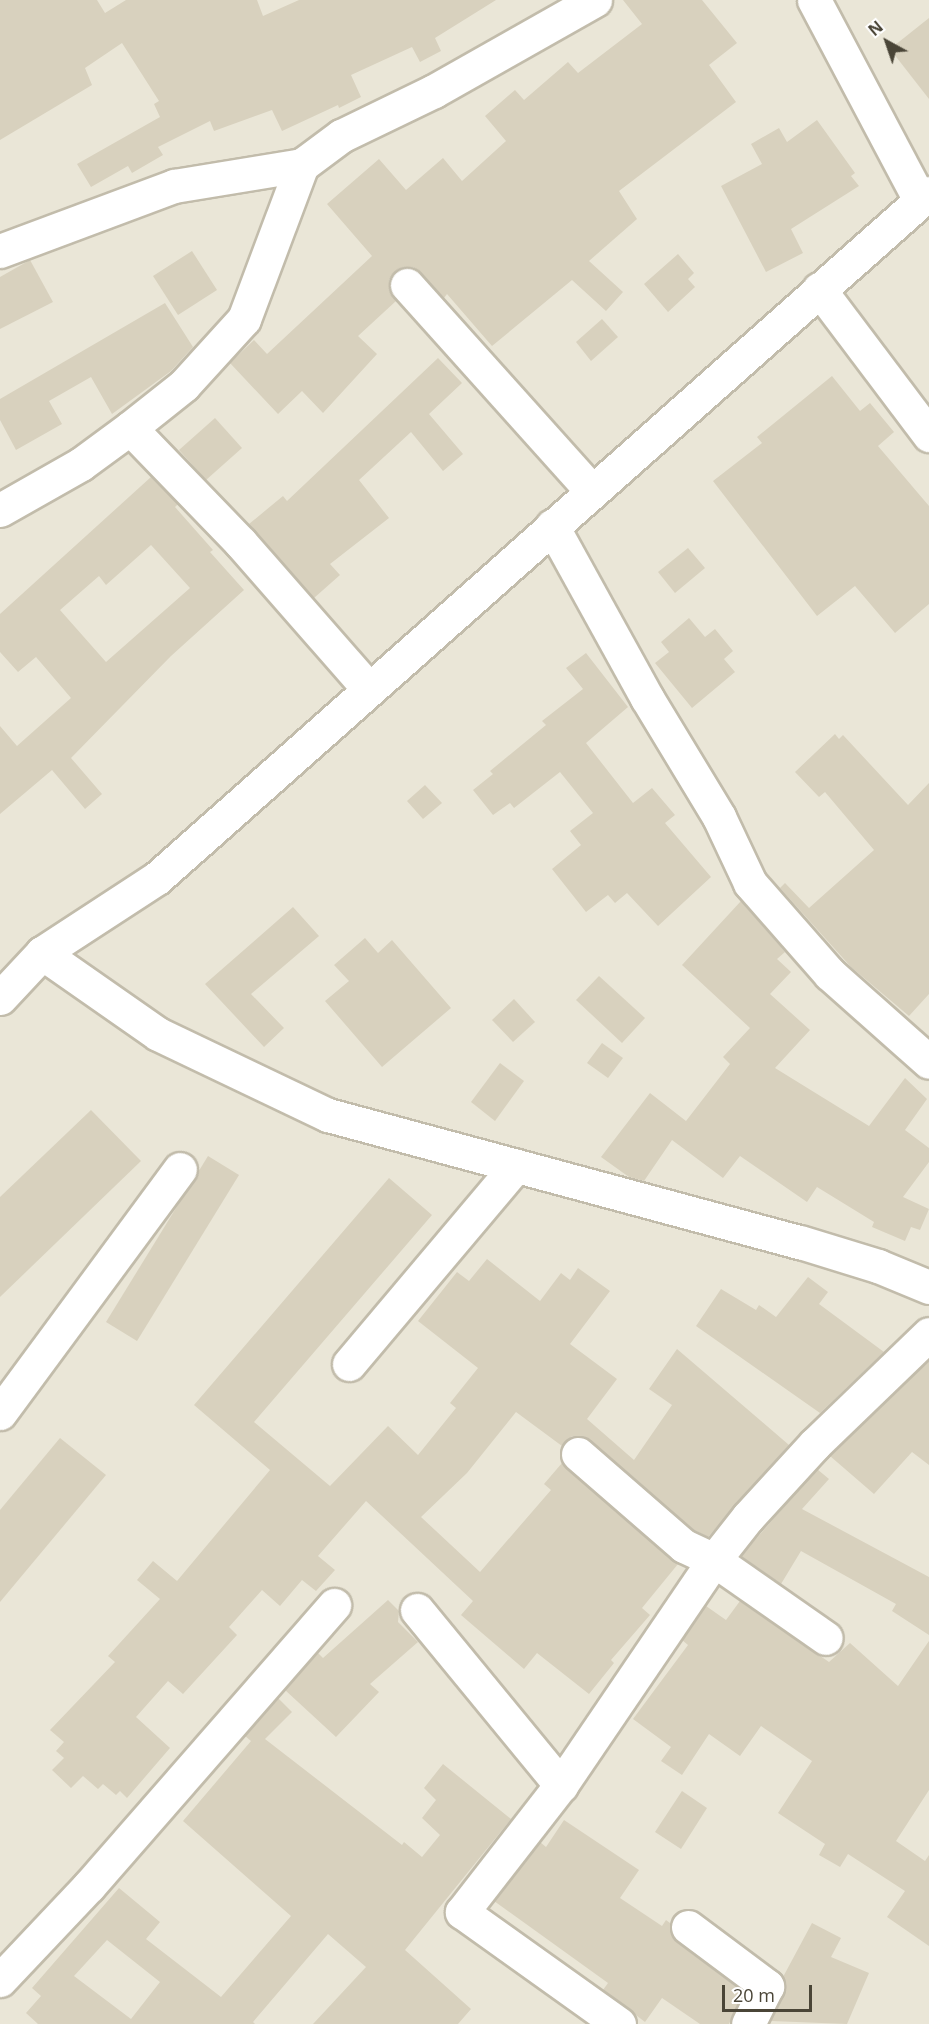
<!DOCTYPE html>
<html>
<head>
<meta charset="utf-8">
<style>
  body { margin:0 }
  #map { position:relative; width:929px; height:2024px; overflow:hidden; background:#f5f3e9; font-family:"Open Sans",sans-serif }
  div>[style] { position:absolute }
  .residential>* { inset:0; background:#eae6d7 }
  .building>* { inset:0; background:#d8d1be }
  .roads { filter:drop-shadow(2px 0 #c2bcab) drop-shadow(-2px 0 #c2bcab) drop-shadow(0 2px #c2bcab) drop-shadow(0 -2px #c2bcab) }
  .minor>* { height:33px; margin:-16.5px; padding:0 16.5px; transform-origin:16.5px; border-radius:16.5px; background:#fff }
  span { translate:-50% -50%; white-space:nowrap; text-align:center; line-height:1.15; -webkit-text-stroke:4.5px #fff; paint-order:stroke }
  .north { position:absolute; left:857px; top:12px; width:60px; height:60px; -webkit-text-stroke:4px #fff; paint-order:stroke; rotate:320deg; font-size:16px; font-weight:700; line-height:24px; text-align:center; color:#4a4537 }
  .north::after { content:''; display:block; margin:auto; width:21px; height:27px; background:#4a4537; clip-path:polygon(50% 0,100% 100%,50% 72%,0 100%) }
  .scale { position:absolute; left:722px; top:1985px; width:90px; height:27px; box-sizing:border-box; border:3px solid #4a4537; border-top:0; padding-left:8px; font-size:18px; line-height:21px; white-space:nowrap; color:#4a4537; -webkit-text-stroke:4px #fff; paint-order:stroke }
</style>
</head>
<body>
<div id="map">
  <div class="residential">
    <div style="clip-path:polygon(0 0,929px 0,929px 2024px,0 2024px)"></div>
  </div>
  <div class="building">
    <div style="clip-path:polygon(0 0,97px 0,105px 13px,126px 0,257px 0,263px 16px,299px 0,496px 0,435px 38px,441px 51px,420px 62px,412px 47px,351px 75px,361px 97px,339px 108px,338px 105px,282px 131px,272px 110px,214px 131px,210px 121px,158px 147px,163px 155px,132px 173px,128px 166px,91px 187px,77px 164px,160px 117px,154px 104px,159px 101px,122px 43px,85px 68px,92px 85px,0 140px)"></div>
    <div style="clip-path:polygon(623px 0,702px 0,737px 43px,709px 65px,736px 102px,619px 191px,637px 219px,589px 261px,623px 292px,606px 311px,572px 280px,492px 346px,447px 294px,444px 298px,413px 267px,403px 267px,389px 280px,389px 289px,396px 301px,358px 336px,377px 354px,323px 413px,302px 391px,278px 414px,230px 363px,254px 340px,267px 354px,372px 256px,327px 204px,379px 159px,406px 190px,443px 158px,462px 181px,506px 141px,485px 116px,515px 90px,524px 100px,568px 62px,578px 73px,642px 24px)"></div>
    <div style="clip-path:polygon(929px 18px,929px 99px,890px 49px)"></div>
    <div style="clip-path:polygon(817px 120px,855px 173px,851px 176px,859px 186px,791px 229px,803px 253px,766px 272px,721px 186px,762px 164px,751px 144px,779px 128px,787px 142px)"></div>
    <div style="clip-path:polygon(192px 251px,217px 290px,178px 315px,153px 276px)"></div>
    <div style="clip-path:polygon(678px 254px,694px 273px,688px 279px,695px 287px,668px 312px,644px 284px)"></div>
    <div style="clip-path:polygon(30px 260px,53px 302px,0 329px,0 277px)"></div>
    <div style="clip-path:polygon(165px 303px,193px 347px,171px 371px,112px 414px,91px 377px,49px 401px,62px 424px,16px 450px,0 420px,0 399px)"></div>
    <div style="clip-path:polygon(602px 319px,618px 337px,591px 361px,576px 342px)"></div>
    <div style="clip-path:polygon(438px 358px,462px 383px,429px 414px,463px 454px,443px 471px,411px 432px,359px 480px,389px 518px,330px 564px,340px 575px,314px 598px,249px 524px,283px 496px,287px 501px)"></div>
    <div style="clip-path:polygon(832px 376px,860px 411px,870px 403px,894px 432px,878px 446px,929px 506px,929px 604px,895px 633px,855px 586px,817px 616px,713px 481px,762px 443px,757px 437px)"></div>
    <div style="clip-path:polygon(215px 418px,242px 448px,206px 480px,179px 450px)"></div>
    <div style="clip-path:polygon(evenodd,151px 477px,178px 504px,175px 507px,213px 550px,210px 552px,244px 590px,171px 656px,71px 758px,102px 794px,85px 809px,52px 770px,0 814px,0 726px,17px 746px,71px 698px,36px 657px,18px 672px,0 652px,0 614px,151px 477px,151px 545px,190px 588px,106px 662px,60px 610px,99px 576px,106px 585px,151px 545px)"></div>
    <div style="clip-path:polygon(688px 548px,705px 568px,675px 593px,658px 572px)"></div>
    <div style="clip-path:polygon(689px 618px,705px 637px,715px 629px,733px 651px,724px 659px,735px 672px,692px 708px,655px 663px,669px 652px,661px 642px)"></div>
    <div style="clip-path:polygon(586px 653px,628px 707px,586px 743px,633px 803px,652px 788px,675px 815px,665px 823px,711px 877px,658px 926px,627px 893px,615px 903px,608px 895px,586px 912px,552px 869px,581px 845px,570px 831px,593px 813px,560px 772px,514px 808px,510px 803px,493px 815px,473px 790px,493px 774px,490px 771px,546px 725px,542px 721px,583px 689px,566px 668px)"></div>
    <div style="clip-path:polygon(835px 734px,839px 739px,843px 735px,908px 805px,929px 783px,929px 994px,909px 1016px,851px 967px,780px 888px,785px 883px,809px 908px,874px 850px,825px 792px,819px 797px,795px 772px)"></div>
    <div style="clip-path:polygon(425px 785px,442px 803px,423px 819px,407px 801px)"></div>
    <div style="clip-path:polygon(741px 901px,785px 952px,777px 959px,791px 972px,770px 994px,810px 1030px,775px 1068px,869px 1126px,905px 1078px,927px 1099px,905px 1130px,929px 1148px,929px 1162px,903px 1197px,929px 1209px,920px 1230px,911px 1227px,905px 1241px,872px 1227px,874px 1222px,817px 1187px,807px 1202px,740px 1156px,723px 1178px,672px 1140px,644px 1181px,629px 1177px,601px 1157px,650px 1093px,686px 1121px,730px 1064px,723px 1057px,750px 1028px,682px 965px)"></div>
    <div style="clip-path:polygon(293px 907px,319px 936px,251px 994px,284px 1028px,264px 1047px,205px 984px)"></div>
    <div style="clip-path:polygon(365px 938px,378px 953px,392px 940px,451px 1008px,382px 1067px,325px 1001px,349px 981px,334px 965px)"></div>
    <div style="clip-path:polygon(599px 976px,645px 1018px,622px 1043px,576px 1000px)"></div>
    <div style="clip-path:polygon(514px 999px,535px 1022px,513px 1042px,492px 1020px)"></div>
    <div style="clip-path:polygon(602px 1043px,623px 1058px,608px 1078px,587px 1063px)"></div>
    <div style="clip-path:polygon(500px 1063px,524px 1081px,495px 1121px,471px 1102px)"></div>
    <div style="clip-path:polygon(91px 1110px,141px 1161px,0 1297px,0 1197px)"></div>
    <div style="clip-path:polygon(208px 1156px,239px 1175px,137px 1341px,106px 1322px)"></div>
    <div style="clip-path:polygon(389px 1178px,432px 1215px,254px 1422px,330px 1486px,388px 1426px,418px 1455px,456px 1408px,450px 1403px,478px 1368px,418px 1321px,457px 1272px,469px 1281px,487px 1259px,540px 1301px,561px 1273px,570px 1280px,578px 1268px,610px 1291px,570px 1344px,617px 1379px,587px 1419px,634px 1460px,672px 1405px,649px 1389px,677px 1349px,789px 1445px,708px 1537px,694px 1530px,590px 1440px,572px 1436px,562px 1446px,516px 1412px,467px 1473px,421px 1517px,480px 1572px,551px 1490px,544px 1484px,562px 1463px,678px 1564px,642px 1608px,650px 1615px,611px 1660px,614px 1663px,589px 1694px,537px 1653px,524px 1669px,461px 1615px,473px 1601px,366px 1501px,318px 1556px,335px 1570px,316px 1591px,302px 1580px,280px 1606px,262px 1590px,229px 1627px,237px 1635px,183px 1694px,168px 1681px,136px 1717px,170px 1748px,127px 1798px,120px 1791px,116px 1795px,103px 1784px,98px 1789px,83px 1776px,71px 1788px,52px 1770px,64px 1758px,56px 1751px,64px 1742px,50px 1730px,115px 1662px,108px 1656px,160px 1599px,137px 1580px,153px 1561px,177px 1581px,270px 1470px,194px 1405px)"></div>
    <div style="clip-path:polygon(808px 1277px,828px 1292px,819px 1304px,884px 1352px,820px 1413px,696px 1326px,721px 1289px,756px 1310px,759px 1305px,776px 1317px)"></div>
    <div style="clip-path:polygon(929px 1360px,929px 1465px,912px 1452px,874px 1494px,830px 1456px)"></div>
    <div style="clip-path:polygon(60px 1438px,106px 1475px,0 1602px,0 1510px)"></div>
    <div style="clip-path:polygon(817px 1469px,829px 1479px,802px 1509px,929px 1577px,929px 1635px,892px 1611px,896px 1604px,801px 1551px,781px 1584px,741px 1556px)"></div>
    <div style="clip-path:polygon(388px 1600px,399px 1611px,398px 1622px,418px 1642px,370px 1684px,379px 1692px,336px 1737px,285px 1690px,318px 1653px,323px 1658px)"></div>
    <div style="clip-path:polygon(740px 1601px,829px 1662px,850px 1643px,898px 1686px,929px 1641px,929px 1790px,896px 1841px,925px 1861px,929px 1855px,929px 1946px,887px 1917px,905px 1891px,848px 1854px,840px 1867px,819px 1855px,825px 1844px,778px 1813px,812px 1761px,761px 1726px,740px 1756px,709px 1734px,682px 1775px,661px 1761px,671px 1747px,633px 1719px,688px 1645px,682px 1640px,706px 1606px,726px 1620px)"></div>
    <div style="clip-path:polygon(evenodd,278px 1698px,292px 1712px,265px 1739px,402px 1845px,404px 1842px,422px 1857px,440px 1835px,422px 1818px,436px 1800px,424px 1788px,443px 1764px,511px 1819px,405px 1950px,471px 2009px,458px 2024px,313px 2024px,366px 1967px,328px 1934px,253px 2022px,255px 2024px,38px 2024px,26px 2013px,41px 1996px,32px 1988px,119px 1888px,160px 1922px,146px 1939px,221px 1997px,291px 1916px,183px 1821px,251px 1741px,245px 1736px,278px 1698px,107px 1940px,160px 1982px,131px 2019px,74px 1976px,107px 1940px)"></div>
    <div style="clip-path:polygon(682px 1791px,707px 1808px,681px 1849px,655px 1832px)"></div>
    <div style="clip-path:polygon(564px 1820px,639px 1870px,620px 1898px,662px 1926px,666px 1920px,670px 1923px,671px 1934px,677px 1942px,743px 1992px,729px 2024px,700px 2024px,662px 1998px,645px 2022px,603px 1990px,608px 1983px,494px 1901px,540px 1842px,546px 1847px)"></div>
    <div style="clip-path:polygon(812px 1923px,841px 1938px,831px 1957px,869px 1973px,847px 2024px,771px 2021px,784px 1994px,783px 1977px)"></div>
  </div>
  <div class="roads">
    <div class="minor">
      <div style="left:814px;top:0;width:226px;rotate:62.1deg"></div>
      <div style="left:0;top:251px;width:186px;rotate:-20.5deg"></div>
      <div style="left:174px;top:186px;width:130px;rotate:-9.3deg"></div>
      <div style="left:302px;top:165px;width:49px;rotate:-36.6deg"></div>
      <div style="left:341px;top:136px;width:103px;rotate:-25.8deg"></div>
      <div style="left:434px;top:91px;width:185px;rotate:-29.5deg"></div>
      <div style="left:407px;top:285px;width:277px;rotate:48.1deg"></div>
      <div style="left:819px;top:289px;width:183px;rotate:53deg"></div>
      <div style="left:130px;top:428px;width:160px;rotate:46deg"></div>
      <div style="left:241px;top:543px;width:194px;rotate:48.8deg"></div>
      <div style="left:0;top:510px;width:93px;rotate:-29.6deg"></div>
      <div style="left:81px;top:464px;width:61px;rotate:-36.3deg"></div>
      <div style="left:130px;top:428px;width:69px;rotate:-38.5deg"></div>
      <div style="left:184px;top:385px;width:89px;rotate:-47.7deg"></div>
      <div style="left:244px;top:319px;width:165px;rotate:-69.4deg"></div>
      <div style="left:552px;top:526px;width:196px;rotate:61.1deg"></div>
      <div style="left:647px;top:698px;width:139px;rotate:58.8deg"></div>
      <div style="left:719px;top:817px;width:73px;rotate:64.8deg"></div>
      <div style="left:750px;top:883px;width:121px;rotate:48.7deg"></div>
      <div style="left:830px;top:974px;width:132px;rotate:41.6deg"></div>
      <div style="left:42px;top:953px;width:141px;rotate:34.9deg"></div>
      <div style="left:158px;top:1034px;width:188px;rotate:25.5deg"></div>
      <div style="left:328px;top:1115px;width:489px;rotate:15.1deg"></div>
      <div style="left:800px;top:1242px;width:82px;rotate:17.1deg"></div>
      <div style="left:878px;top:1266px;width:55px;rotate:22.4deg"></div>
      <div style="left:0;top:998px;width:62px;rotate:-47deg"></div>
      <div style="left:42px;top:953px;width:137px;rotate:-33.1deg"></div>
      <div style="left:157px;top:878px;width:1032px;rotate:-41.58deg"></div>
      <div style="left:349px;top:1364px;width:259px;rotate:-49.9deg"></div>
      <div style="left:0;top:1413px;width:303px;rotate:-53.6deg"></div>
      <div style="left:578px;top:1454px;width:140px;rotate:41deg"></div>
      <div style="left:684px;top:1546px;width:33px;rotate:25deg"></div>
      <div style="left:714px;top:1560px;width:136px;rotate:34.9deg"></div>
      <div style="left:417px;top:1610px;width:227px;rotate:50.6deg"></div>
      <div style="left:688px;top:1927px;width:99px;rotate:36.8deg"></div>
      <div style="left:767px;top:1986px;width:42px;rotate:116.6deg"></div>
      <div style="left:0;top:1980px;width:129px;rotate:-46.6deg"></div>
      <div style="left:89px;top:1886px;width:373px;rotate:-48.9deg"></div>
      <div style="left:619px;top:2024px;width:193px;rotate:-144.5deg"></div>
      <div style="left:462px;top:1912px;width:161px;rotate:-52.1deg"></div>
      <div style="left:561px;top:1785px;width:272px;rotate:-55.8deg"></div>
      <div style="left:714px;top:1560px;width:55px;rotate:-51.7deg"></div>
      <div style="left:748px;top:1517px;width:99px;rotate:-47.5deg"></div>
      <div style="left:815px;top:1444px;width:158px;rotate:-44deg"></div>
    </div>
  </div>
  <div class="north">N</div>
  <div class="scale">20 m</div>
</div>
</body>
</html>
